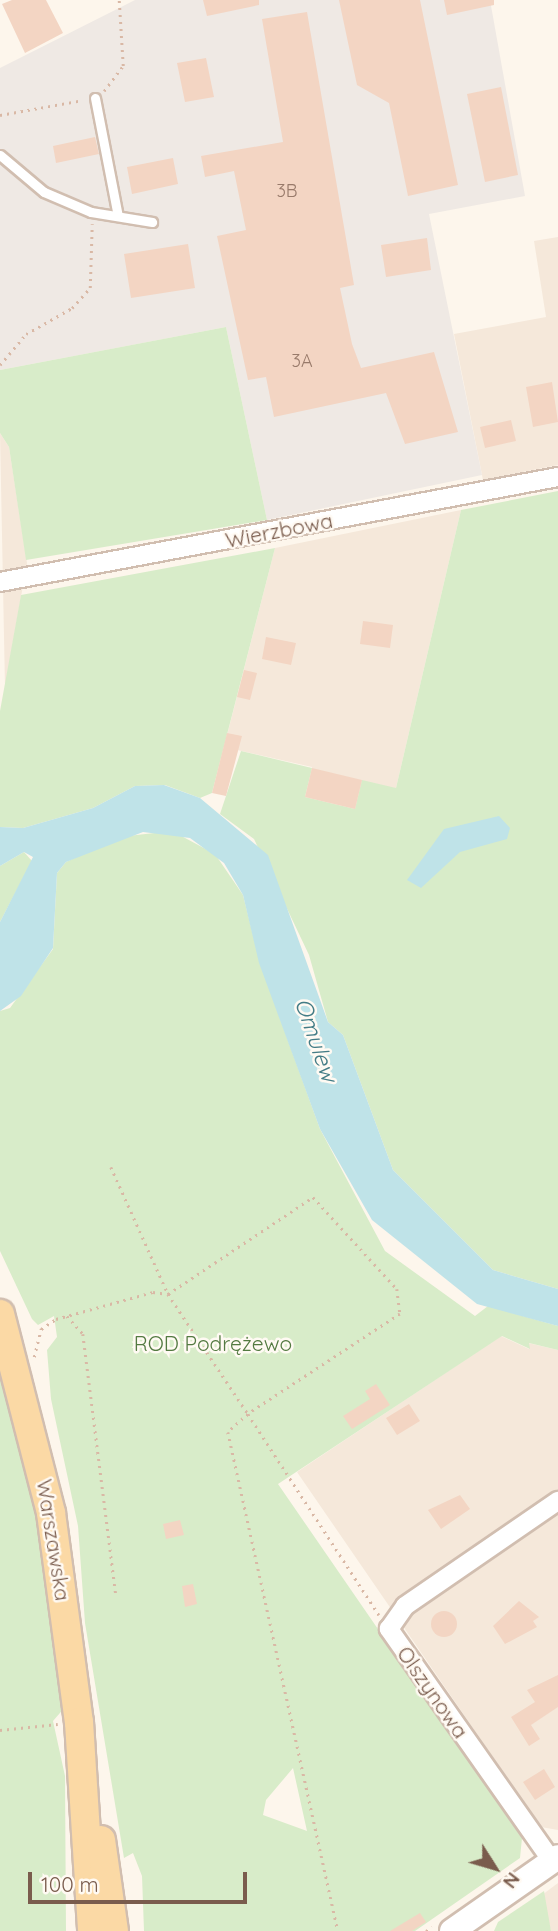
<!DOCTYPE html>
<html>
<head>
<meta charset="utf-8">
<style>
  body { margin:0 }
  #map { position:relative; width:558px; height:1931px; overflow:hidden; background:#fdf6ec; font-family:Quicksand,sans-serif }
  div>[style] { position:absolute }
  .residential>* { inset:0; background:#f5e8da }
  .industrial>* { inset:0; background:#efe9e4 }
  .green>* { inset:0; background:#d8ecc9 }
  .water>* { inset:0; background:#bfe3e8 }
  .building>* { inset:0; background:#f3d5c3 }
  .round { border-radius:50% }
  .path>* { height:2.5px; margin-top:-1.25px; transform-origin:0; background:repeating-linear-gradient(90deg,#d9b8a5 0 2px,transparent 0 7px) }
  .roads { filter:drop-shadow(2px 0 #d1beb0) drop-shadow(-2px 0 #d1beb0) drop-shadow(0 2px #d1beb0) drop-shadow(0 -2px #d1beb0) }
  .service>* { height:9px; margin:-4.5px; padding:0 4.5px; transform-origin:4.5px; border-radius:4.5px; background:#fff }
  .minor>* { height:18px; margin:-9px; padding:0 9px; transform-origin:9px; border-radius:9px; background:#fff }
  .secondary>* { height:24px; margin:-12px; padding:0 12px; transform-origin:12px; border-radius:12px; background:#fff }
  .primary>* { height:28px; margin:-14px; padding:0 14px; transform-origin:14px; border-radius:14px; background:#fbd9a5 }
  span { translate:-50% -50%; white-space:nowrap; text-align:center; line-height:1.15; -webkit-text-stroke:5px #fffaf3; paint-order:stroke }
  .number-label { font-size:18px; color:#987a6a }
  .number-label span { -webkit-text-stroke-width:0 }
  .street-label { font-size:21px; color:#7a5c4d }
  .park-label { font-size:21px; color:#537a41 }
  .water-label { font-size:23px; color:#437c86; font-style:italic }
  .north { position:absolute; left:460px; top:1833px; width:70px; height:70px; -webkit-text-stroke:5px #fffaf3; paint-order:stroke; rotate:127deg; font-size:19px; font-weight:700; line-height:28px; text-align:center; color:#7a5c4d }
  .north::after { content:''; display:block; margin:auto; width:24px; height:32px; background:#7a5c4d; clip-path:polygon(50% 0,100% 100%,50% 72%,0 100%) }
  .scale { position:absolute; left:28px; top:1872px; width:219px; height:32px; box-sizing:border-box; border:4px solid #7a5c4d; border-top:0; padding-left:9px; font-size:21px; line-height:24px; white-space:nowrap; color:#7a5c4d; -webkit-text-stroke:5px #fffaf3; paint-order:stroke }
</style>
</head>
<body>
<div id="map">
  <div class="residential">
    <div style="clip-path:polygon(558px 237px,558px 465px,483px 480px,454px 334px,546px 317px,534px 241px)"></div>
    <div style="clip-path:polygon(0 433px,9px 447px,27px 563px,5px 687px)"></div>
    <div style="clip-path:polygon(461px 510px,396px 788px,355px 809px,305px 797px,312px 767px,224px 747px,275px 548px)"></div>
    <div style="clip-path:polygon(501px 1336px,529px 1349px,528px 1343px,558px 1350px,558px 1830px,541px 1827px,297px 1472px)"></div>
    <div style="clip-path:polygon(558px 1883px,558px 1931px,551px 1931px,542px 1895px)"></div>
  </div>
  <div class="industrial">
    <div style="clip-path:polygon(135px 0,490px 0,525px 196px,429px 214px,482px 475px,267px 520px,226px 327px,0 370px,0 68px)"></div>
  </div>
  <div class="green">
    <div style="clip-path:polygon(226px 327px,267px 520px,26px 560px,9px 447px,0 433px,0 370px)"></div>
    <div style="clip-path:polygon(558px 491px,558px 1289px,493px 1270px,393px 1170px,343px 1035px,328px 1022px,309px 955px,254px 839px,220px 814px,241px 751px,312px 768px,305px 797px,355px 809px,362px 780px,396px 788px,461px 510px)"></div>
    <div style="clip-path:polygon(275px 548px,212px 793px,200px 798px,165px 785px,135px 786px,93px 808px,23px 828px,0 827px,0 711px,21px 595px)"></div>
    <div style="clip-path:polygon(evenodd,172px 831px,215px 854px,243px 895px,260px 963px,320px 1129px,385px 1251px,475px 1316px,488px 1306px,558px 1326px,558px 1350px,529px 1343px,530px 1349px,502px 1336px,278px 1484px,522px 1838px,520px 1858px,415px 1931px,144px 1931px,142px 1876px,133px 1853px,124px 1858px,85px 1623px,78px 1526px,51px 1399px,47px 1350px,57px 1337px,54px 1316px,38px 1325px,32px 1319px,0 1251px,0 1011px,10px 1008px,53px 949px,57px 873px,66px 862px,119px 837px,172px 831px,293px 1768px,307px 1831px,263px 1815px,266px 1800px,293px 1768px)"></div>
    <div style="clip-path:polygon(24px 852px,32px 861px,0 922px,0 866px)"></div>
    <div style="clip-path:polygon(0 1352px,39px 1508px,66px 1706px,53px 1721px,65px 1776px,66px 1931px,0 1931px)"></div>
    <div style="clip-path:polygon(544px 1891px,551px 1931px,494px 1931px,498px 1922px)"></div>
  </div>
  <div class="water">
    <div style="clip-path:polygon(164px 785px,200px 798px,268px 855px,328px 1022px,343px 1035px,393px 1170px,493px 1270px,558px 1289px,558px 1326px,477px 1304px,372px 1220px,320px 1129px,259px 963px,243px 895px,224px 863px,190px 838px,143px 832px,66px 862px,57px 873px,53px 948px,21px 996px,0 1011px,0 922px,33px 857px,24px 852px,0 866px,0 827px,23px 828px,93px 808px,135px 786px)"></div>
    <div style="clip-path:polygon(499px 816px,510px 828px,507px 839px,460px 852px,421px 888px,407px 880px,444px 829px)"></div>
  </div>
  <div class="building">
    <div style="clip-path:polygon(12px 0,46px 0,63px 33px,25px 53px,2px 4px)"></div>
    <div style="clip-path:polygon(203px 0,259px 0,259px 5px,207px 16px)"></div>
    <div style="clip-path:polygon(339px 0,420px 0,458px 185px,408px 196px,389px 103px,357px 85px)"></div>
    <div style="clip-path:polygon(444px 0,494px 0,494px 5px,447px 15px)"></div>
    <div style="clip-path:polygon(307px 12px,354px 285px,340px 288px,352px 344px,361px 368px,434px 352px,458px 432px,405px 444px,386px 393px,274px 417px,266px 377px,248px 380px,217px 236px,246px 230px,234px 171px,205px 177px,201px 156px,283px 142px,262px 19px)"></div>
    <div style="clip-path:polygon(206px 58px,214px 97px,185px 102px,177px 63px)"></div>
    <div style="clip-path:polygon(501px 87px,518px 175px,485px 182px,467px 94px)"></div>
    <div style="clip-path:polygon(95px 137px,99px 154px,56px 163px,53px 146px)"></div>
    <div style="clip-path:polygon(173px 158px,178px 184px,132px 194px,127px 167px)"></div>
    <div style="clip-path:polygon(427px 238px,431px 270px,386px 277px,381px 245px)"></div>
    <div style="clip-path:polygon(188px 244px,195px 288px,131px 298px,124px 254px)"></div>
    <div style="clip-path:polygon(552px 382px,558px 422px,533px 427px,526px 387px)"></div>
    <div style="clip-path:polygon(511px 420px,516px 441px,485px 448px,480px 427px)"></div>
    <div style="clip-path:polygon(363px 621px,393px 625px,390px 648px,360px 644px)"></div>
    <div style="clip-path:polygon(266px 637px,296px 643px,291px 665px,262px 659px)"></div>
    <div style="clip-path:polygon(244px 670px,257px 673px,250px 700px,237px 697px)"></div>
    <div style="clip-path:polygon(227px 733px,242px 736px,226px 796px,212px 793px)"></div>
    <div style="clip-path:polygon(312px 768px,362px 780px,355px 809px,305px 797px)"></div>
    <div style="clip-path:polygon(376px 1384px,390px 1405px,352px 1429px,343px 1416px,370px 1399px,365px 1391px)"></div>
    <div style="clip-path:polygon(409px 1404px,420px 1421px,397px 1435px,386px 1418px)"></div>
    <div style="clip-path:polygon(460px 1495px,470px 1509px,441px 1529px,428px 1510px)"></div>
    <div style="clip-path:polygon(180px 1520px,184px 1535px,166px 1539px,163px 1524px)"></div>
    <div style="clip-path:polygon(193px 1584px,197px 1604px,185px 1607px,182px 1586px)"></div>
    <div style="clip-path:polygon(519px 1601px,539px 1617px,533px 1621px,537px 1627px,505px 1644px,493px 1626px)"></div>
    <div class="round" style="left:431px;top:1611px;width:26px;height:26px"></div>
    <div style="clip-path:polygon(558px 1675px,558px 1707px,531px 1725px,540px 1739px,529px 1746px,511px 1717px,535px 1702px,527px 1690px)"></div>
    <div style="clip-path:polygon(544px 1769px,555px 1787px,535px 1800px,523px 1782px)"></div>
    <div style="clip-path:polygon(420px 1913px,426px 1922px,412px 1931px,390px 1931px)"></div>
  </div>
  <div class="path">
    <div style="left:104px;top:91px;width:31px;rotate:-53deg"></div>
    <div style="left:123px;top:66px;width:66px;rotate:-93.5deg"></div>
    <div style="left:0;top:115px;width:84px;rotate:-10.2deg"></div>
    <div style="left:0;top:365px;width:40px;rotate:-50deg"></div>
    <div style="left:26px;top:334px;width:53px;rotate:-29.5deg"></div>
    <div style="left:72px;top:308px;width:27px;rotate:-48deg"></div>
    <div style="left:90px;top:288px;width:64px;rotate:-88.2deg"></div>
    <div style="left:111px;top:1167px;width:139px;rotate:65.8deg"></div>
    <div style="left:168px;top:1294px;width:174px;rotate:-33.8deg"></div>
    <div style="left:313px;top:1197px;width:125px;rotate:47.6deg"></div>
    <div style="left:397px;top:1289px;width:25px;rotate:83deg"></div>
    <div style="left:400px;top:1314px;width:182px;rotate:146.7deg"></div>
    <div style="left:248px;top:1414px;width:240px;rotate:56.9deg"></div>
    <div style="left:67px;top:1316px;width:24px;rotate:48deg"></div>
    <div style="left:83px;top:1334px;width:262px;rotate:82.8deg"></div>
    <div style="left:34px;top:1357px;width:29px;rotate:-76deg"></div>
    <div style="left:41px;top:1329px;width:18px;rotate:-34deg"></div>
    <div style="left:56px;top:1319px;width:101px;rotate:-15.6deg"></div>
    <div style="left:153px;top:1292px;width:15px;rotate:8deg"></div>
    <div style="left:168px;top:1294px;width:144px;rotate:56.3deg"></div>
    <div style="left:248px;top:1414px;width:27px;rotate:138deg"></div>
    <div style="left:228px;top:1432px;width:511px;rotate:77.57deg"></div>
    <div style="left:0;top:1730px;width:58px;rotate:-5.9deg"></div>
    <div style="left:426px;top:1931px;width:7px;rotate:-34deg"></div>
  </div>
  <div class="roads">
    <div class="service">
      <div style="left:95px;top:98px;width:120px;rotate:79deg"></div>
      <div style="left:0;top:155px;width:57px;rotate:40.1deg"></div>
      <div style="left:44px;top:192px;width:51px;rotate:23.1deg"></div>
      <div style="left:91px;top:212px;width:62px;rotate:9.3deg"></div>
    </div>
    <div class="minor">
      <div style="left:0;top:582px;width:568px;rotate:-10.66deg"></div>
      <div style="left:552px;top:1861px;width:284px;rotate:-125.1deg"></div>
      <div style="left:389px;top:1629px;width:28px;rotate:-55deg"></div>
      <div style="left:405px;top:1606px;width:186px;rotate:-34.5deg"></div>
    </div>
    <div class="secondary">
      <div style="left:452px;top:1931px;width:129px;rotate:-34.9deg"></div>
    </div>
    <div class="primary">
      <div style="left:0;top:1314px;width:205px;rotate:75.6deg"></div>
      <div style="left:51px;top:1513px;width:211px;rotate:82.4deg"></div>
      <div style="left:79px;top:1722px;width:209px;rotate:86.4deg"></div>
      <div style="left:101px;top:1840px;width:92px;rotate:81.9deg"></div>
    </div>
  </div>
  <div class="number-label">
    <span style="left:287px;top:191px">3B</span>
    <span style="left:302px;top:361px">3A</span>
  </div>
  <div class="street-label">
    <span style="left:279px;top:530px;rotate:-11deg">Wierzbowa</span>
    <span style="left:54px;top:1540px;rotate:81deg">Warszawska</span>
    <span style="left:433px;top:1692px;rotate:55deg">Olszynowa</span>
  </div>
  <div class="park-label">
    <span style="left:213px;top:1343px">ROD Podrężewo</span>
  </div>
  <div class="water-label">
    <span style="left:316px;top:1040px;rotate:71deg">Omulew</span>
  </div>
  <div class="north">N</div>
  <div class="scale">100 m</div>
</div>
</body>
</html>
